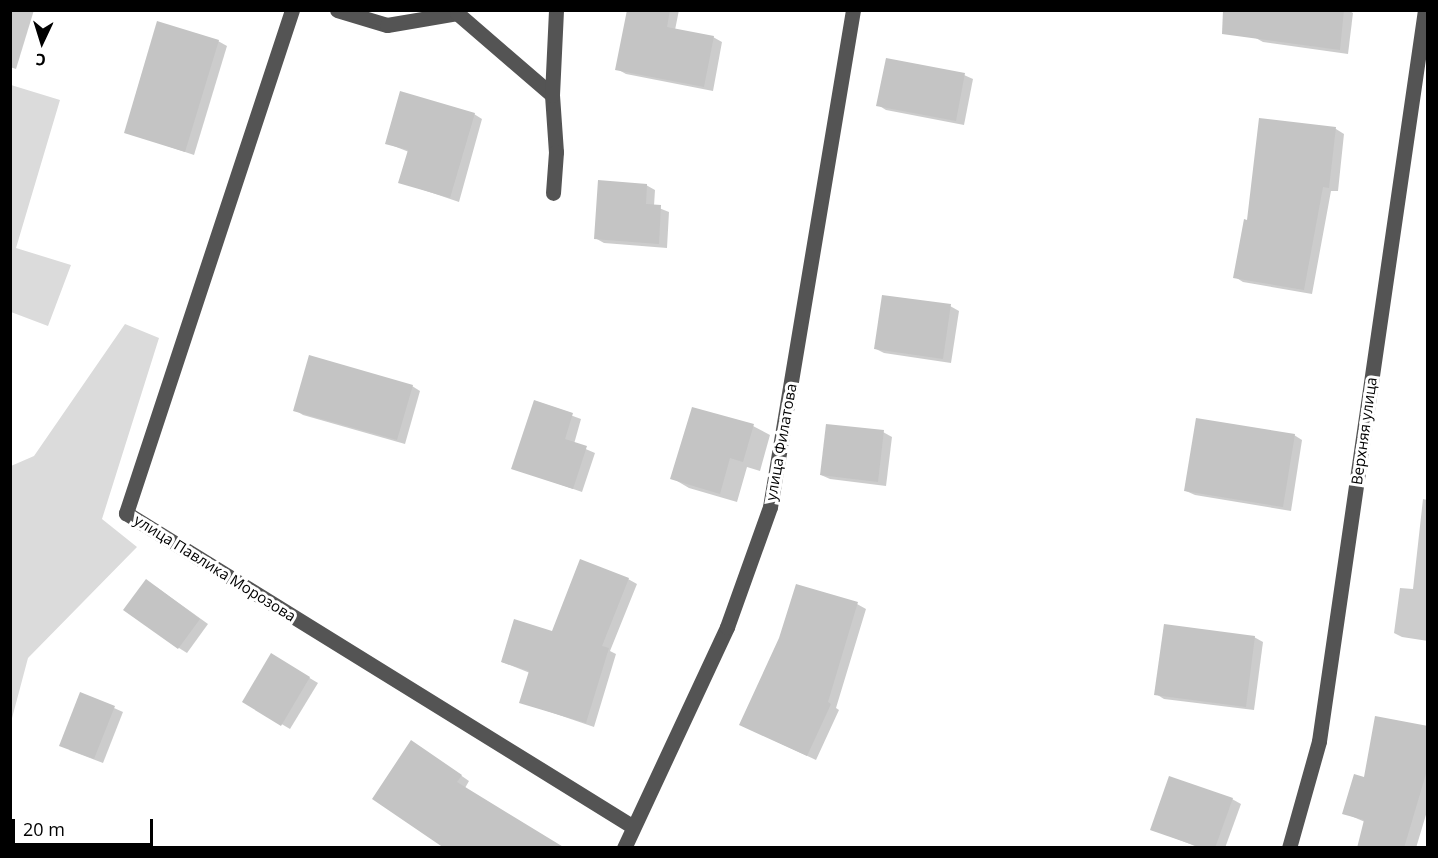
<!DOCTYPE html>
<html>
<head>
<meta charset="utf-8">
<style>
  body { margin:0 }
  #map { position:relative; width:1438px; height:858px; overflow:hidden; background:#fff; font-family:"Open Sans",sans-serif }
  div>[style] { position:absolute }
  .green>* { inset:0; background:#dbdbdb }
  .shadow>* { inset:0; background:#0003 }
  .building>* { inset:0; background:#c4c4c4 }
  .minor>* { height:15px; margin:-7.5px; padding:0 7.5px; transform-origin:7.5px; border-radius:7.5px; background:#545454 }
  span { translate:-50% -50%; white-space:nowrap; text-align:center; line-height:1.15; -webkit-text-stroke:6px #fff; paint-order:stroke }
  .street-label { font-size:15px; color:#000 }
  .frame { position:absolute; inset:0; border:12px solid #000; pointer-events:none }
  .north { position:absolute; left:12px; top:12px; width:60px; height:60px; -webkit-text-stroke:4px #fff; paint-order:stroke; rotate:184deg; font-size:16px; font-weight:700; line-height:24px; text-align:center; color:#000 }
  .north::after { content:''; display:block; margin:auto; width:21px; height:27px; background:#000; clip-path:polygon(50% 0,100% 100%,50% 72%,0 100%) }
  .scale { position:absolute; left:12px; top:819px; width:141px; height:27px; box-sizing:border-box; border:3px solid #000; border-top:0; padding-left:8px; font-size:18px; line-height:21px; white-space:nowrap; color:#000; -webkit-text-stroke:4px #fff; paint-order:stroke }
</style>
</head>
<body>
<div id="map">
  <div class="green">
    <div style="clip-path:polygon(11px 85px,60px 100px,16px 248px,71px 265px,48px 326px,11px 312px)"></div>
    <div style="clip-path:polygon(125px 324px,159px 338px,102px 519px,137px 547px,28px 658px,11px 722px,11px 466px,34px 456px)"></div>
  </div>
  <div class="shadow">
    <div style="clip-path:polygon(10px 10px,34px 10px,16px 69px,10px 67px)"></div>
    <div style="clip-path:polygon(628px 10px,679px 10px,675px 30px,713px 37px,722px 42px,713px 91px,626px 74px,617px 69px)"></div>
    <div style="clip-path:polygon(1258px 10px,1348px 10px,1353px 13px,1348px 54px,1263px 42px,1254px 37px)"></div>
    <div style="clip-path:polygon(218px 41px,227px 46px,194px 155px,126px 132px)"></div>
    <div style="clip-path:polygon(964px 75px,973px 79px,964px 125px,886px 110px,878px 105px)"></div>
    <div style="clip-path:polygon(474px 114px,482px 119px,459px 202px,400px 182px,409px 152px,386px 143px)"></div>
    <div style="clip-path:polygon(1260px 120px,1336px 129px,1344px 134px,1338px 191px,1331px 191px,1312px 294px,1243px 282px,1235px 277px,1249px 222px)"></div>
    <div style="clip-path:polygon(646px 185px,655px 190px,654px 206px,669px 212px,667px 248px,604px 243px,595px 238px)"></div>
    <div style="clip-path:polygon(950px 306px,959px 311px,951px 363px,884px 353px,876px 349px)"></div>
    <div style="clip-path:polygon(412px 386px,420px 391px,405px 444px,303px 415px,295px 410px)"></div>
    <div style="clip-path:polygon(535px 402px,581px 419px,574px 444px,595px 453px,582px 492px,513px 468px)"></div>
    <div style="clip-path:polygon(753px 426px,770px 435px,760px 471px,747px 467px,737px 502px,689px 488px,672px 478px)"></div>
    <div style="clip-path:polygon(883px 432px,892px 437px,886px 486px,830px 479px,821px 475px)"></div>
    <div style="clip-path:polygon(1294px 435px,1302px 440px,1291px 511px,1195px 495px,1186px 491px)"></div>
    <div style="clip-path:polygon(1428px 492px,1428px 641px,1402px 637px,1394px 633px,1400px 588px,1413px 589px,1423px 499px,1427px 500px)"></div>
    <div style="clip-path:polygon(628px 579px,637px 584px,610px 651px,616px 654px,594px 727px,521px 702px,530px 673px,502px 662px,553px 633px)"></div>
    <div style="clip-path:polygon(155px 586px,208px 624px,187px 653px,179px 648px)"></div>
    <div style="clip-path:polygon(857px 604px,866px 609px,836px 708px,839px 710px,816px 760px,750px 729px)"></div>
    <div style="clip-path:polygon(1254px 637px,1263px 642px,1254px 710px,1164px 699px,1156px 694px)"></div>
    <div style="clip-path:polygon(271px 655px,318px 683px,290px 729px,244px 702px)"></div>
    <div style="clip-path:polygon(114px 708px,123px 712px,103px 763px,69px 750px)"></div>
    <div style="clip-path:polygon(1428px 727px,1428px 808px,1416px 848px,1358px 848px,1365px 822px,1344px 813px,1366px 779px)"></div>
    <div style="clip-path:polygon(420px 747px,469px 781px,465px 788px,446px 848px)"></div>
    <div style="clip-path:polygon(1232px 799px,1241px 804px,1225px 848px,1200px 848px,1152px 829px)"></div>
  </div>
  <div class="building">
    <div style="clip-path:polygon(627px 10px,670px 10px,667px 27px,714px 36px,704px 87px,615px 70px)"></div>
    <div style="clip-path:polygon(1223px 10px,1344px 10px,1340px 50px,1222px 34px)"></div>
    <div style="clip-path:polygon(157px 21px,219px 40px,185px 152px,124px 133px)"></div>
    <div style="clip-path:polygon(886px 58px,965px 73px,956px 121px,876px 106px)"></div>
    <div style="clip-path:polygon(400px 91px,475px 113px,450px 198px,398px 183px,408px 150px,385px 144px)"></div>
    <div style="clip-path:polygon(1259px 118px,1336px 127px,1329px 188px,1323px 187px,1304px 290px,1233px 278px,1244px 219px,1247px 220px)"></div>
    <div style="clip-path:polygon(598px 180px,647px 184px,646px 204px,661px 205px,659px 244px,594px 239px)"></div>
    <div style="clip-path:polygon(882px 295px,951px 304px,943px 359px,874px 349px)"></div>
    <div style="clip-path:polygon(309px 355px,413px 385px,397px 440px,293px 411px)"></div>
    <div style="clip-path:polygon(534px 400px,573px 413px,565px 439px,587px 446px,573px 489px,511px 469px)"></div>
    <div style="clip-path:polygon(692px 407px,754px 424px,743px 462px,730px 458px,720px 494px,670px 479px)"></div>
    <div style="clip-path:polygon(1196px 418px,1295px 434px,1283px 507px,1184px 491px)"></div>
    <div style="clip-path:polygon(826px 424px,884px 430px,878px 482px,820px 475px)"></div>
    <div style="clip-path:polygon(580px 559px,629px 578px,602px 646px,609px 648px,586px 723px,519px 703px,529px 671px,501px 662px,514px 619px,552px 631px)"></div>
    <div style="clip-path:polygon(146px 579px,200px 619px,178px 649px,123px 610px)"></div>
    <div style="clip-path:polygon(796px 584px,858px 602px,828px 702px,831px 704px,807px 756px,739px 725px,779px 638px)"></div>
    <div style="clip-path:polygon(1164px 624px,1255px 636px,1246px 707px,1154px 695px)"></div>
    <div style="clip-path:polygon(271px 653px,310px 677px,281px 726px,242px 702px)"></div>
    <div style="clip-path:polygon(80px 692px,115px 706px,94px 759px,59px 746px)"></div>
    <div style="clip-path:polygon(1375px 716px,1428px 726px,1428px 767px,1404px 848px,1357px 848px,1364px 820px,1342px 814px,1354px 774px,1364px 777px)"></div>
    <div style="clip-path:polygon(411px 740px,462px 775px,457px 782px,565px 848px,444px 848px,372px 799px)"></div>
    <div style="clip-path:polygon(1169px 776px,1233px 798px,1215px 848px,1202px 848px,1150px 830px)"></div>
  </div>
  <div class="minor">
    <div style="left:292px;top:10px;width:530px;rotate:108.26deg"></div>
    <div style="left:126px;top:513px;width:595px;rotate:31.74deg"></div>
    <div style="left:337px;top:10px;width:52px;rotate:16.7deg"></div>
    <div style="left:387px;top:25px;width:71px;rotate:-9.7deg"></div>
    <div style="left:457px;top:13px;width:4px;rotate:-56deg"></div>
    <div style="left:457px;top:13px;width:125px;rotate:40.8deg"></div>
    <div style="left:552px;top:95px;width:57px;rotate:86deg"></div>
    <div style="left:556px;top:152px;width:41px;rotate:94.2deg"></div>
    <div style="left:552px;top:95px;width:85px;rotate:-87.3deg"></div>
    <div style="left:624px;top:848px;width:244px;rotate:-65deg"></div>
    <div style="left:727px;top:627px;width:127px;rotate:-70.3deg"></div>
    <div style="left:770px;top:507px;width:504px;rotate:-80.52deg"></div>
    <div style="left:1289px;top:848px;width:111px;rotate:-74.3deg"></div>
    <div style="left:1319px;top:741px;width:739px;rotate:-81.75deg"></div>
  </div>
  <div class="street-label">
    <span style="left:1364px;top:431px;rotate:-82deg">Верхняя улица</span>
    <span style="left:781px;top:442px;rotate:-80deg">улица Филатова</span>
    <span style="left:215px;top:568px;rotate:32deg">улица Павлика Морозова</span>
  </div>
  <div class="frame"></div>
  <div class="north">С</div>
  <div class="scale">20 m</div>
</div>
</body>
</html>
